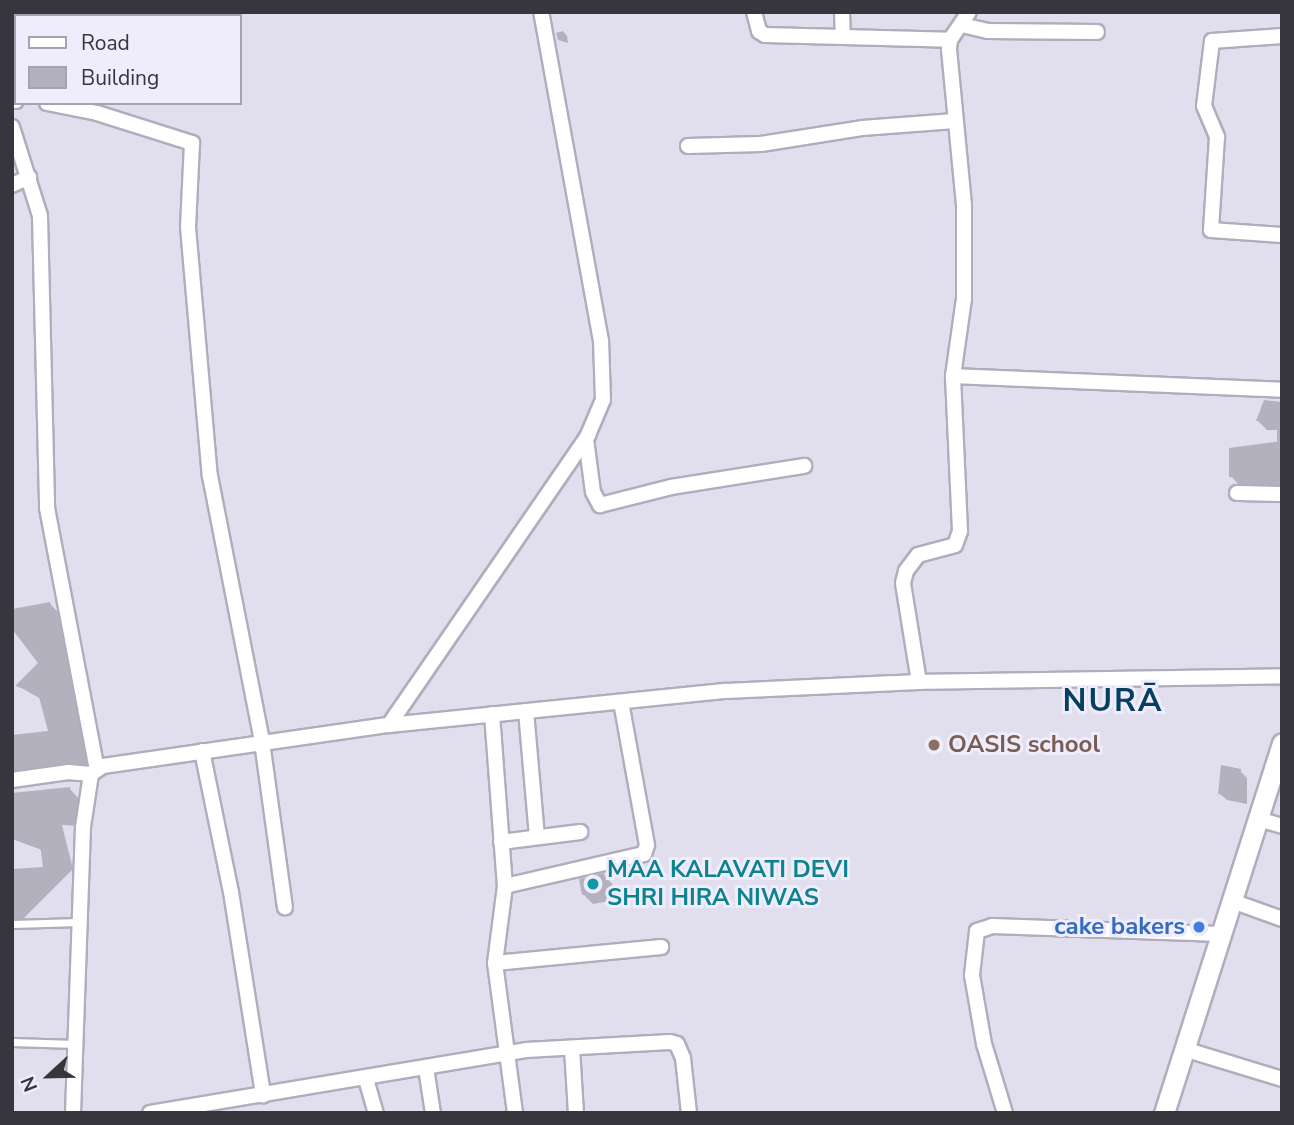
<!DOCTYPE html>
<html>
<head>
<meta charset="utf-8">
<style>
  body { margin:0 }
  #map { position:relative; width:1294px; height:1125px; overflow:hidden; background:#e1deee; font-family:"Nunito Sans",sans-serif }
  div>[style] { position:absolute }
  .shadow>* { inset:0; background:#0003 }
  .building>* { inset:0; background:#b4b1bf }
  .roads { filter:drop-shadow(2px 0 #b0adbc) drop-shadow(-2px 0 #b0adbc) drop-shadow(0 2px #b0adbc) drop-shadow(0 -2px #b0adbc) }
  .lane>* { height:7px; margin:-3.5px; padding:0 3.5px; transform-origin:3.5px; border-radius:3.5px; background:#fff }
  .street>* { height:14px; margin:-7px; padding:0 7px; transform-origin:7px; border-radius:7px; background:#fff }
  .secondary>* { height:19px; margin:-9.5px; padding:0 9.5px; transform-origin:9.5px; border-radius:9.5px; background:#fff }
  .dots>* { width:19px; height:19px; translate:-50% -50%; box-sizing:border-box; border:4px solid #efecfb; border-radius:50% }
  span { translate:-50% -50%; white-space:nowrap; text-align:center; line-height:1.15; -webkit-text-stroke:6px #efecfb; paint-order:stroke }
  .education-label { font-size:24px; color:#785e54; font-weight:700 }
  .left { translate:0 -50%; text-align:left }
  .culture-label { font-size:24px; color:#0d838f; font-weight:700 }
  .shop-label { font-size:24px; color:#366cbe; font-weight:700 }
  .right { translate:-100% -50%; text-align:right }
  .district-label { font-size:32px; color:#063f61; font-weight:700; letter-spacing:2px }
  .frame { position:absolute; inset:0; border:14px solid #37363c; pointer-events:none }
  .legend { position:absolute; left:14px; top:14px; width:228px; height:91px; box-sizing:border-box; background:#efecfb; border:2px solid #a5a3af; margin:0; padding:9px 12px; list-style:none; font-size:21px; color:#37363c }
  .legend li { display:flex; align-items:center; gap:14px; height:35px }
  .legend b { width:35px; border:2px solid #a5a3af }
  .north { position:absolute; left:14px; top:1041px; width:70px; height:70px; -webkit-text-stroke:5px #efecfb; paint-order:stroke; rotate:248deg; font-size:19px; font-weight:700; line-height:28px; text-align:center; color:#37363c }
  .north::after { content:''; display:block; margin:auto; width:24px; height:32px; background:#37363c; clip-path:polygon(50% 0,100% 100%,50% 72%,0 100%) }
</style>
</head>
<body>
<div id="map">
  <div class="shadow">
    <div style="clip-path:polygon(563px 31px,567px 36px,568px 43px,558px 40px,556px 33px)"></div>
    <div style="clip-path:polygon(1282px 404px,1282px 489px,1240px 486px,1231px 476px,1277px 443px,1277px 430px,1267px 430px,1258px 421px)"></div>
    <div style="clip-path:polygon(50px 604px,59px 613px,74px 665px,92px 772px,12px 779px,12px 737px,50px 732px,41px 699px,18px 686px,40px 663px)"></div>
    <div style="clip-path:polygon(1240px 771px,1247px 778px,1247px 804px,1227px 800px,1220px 794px)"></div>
    <div style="clip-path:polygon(70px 789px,79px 799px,83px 826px,62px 825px,73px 869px,18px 924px,12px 924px,12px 871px,45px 868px,42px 850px,12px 839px,12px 794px)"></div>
    <div style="clip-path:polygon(604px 875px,613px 885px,615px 900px,593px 904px,583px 894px)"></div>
  </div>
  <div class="building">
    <div style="clip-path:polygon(1264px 400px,1282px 402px,1282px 420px,1256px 421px)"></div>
    <div style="clip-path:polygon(1282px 441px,1282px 481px,1229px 477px,1229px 448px)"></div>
    <div style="clip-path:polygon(50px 602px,65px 654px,84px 763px,12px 769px,12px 735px,48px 731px,38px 693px,15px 686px,38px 663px,12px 629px,12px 609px)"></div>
    <div style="clip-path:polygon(1221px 765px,1241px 769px,1240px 798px,1218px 794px)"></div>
    <div style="clip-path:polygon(70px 787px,75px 818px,54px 816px,64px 859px,12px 911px,12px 869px,43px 867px,40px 844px,12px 832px,12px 793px)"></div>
    <div style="clip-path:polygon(604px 873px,607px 891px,582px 895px,579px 879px)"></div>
  </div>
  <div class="roads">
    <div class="lane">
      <div style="left:12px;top:924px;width:67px;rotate:-1.7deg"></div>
      <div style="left:12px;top:1042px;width:64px;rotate:1.8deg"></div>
    </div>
    <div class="street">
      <div style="left:754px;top:12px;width:20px;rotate:75deg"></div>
      <div style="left:759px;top:31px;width:7px;rotate:34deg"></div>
      <div style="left:765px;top:35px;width:185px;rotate:1.5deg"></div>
      <div style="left:842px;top:12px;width:25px;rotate:88deg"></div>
      <div style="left:962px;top:25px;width:27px;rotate:13deg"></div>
      <div style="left:988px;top:31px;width:109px;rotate:0.5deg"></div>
      <div style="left:1282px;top:36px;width:70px;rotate:175.9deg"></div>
      <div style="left:1212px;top:41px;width:65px;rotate:97deg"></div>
      <div style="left:1204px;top:106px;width:34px;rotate:67deg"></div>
      <div style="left:1217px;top:137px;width:93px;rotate:93.7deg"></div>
      <div style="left:1211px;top:230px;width:71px;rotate:4deg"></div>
      <div style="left:12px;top:100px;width:4px;rotate:14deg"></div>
      <div style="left:47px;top:103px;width:51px;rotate:11.3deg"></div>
      <div style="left:97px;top:113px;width:100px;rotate:17.5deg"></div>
      <div style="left:192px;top:143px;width:84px;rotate:92.7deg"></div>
      <div style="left:188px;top:227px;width:250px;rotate:85deg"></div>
      <div style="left:210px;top:476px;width:271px;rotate:78.9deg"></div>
      <div style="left:262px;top:742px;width:167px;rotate:82.1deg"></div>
      <div style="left:12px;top:127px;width:93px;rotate:72.5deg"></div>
      <div style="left:40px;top:216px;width:292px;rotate:88.6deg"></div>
      <div style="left:47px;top:508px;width:266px;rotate:79.2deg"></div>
      <div style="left:688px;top:146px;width:73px;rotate:-1.6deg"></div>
      <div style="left:761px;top:144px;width:102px;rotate:-9deg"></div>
      <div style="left:862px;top:128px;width:93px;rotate:-4.3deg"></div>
      <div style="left:12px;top:185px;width:19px;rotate:-25deg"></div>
      <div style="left:953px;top:376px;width:329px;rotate:2.4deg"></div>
      <div style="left:586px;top:439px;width:53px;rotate:82.5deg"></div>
      <div style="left:593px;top:492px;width:15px;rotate:62deg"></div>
      <div style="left:600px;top:505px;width:73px;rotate:-14.2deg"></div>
      <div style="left:671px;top:487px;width:135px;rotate:-9deg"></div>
      <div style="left:1237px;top:493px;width:45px;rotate:1.3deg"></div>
      <div style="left:919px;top:682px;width:100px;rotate:-99.2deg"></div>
      <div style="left:903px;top:583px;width:12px;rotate:-76deg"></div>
      <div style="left:906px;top:571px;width:20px;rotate:-53deg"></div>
      <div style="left:918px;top:555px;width:38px;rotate:-15deg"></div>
      <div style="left:955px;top:545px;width:15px;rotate:-70deg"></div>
      <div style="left:960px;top:531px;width:155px;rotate:-92.6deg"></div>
      <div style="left:953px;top:376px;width:78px;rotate:-81.9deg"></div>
      <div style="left:964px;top:299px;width:94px;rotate:-90deg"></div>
      <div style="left:964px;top:205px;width:157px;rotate:-95.5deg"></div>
      <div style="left:949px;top:49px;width:9px;rotate:-84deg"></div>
      <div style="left:950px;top:40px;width:34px;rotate:-56deg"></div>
      <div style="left:526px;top:711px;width:126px;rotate:85deg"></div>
      <div style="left:492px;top:714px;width:172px;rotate:85.7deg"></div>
      <div style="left:505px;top:886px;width:78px;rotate:97.4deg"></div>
      <div style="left:495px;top:963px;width:151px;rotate:82.4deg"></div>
      <div style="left:389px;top:725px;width:352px;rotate:-55.5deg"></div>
      <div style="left:588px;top:435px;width:38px;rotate:-67deg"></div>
      <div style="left:603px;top:400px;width:59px;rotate:-91.9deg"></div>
      <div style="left:601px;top:341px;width:334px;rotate:-100.3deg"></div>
      <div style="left:202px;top:751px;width:144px;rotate:78.4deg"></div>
      <div style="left:231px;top:892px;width:206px;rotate:81deg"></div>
      <div style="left:12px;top:780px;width:57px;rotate:-8.1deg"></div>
      <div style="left:68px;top:772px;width:23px;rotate:5deg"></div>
      <div style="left:1258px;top:819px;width:25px;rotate:16deg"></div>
      <div style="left:501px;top:842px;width:80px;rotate:-7.2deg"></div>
      <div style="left:505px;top:886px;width:143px;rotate:-13deg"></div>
      <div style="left:644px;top:854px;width:9px;rotate:-72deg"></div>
      <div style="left:647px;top:845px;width:145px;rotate:-100.3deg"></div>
      <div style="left:1232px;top:901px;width:53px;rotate:19.8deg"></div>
      <div style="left:495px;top:963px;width:167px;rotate:-5.5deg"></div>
      <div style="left:572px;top:1048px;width:65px;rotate:86.5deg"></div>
      <div style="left:1184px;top:1049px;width:102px;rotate:17deg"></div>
      <div style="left:426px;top:1068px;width:46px;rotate:81.2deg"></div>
      <div style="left:366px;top:1079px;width:35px;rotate:74deg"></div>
      <div style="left:73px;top:1113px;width:286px;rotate:-88deg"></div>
      <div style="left:83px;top:827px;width:54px;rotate:-81.4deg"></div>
      <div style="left:91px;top:774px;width:14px;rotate:-34deg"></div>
      <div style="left:103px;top:766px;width:289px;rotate:-8.2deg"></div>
      <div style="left:389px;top:725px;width:339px;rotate:-5.8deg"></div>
      <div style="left:726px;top:691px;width:193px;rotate:-2.7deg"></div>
      <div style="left:919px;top:682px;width:363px;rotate:-0.9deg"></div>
      <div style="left:150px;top:1113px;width:381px;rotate:-9.5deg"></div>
      <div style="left:526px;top:1050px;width:144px;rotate:-3.2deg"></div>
      <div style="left:670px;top:1042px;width:7px;rotate:16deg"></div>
      <div style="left:677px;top:1044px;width:15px;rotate:67deg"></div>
      <div style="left:683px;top:1058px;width:55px;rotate:83.8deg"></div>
      <div style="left:1005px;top:1113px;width:72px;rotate:-106.9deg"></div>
      <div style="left:984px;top:1044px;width:70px;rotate:-99.9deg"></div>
      <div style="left:972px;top:975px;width:44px;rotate:-83.5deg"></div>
      <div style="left:977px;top:931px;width:16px;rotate:-18deg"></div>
      <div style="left:992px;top:926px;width:229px;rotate:2deg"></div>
    </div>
    <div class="secondary">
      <div style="left:1164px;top:1113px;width:388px;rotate:-72.3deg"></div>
    </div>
  </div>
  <div class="dots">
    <div style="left:934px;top:745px;background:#8d6e63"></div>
    <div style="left:593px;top:884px;background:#0f9aa8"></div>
    <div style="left:1199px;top:927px;background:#3f7fe0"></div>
  </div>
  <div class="education-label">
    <span class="left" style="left:948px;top:745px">OASIS school</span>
  </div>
  <div class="culture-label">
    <span class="left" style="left:607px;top:884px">MAA KALAVATI DEVI<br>SHRI HIRA NIWAS</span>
  </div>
  <div class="shop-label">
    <span class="right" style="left:1185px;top:927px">cake bakers</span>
  </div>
  <div class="district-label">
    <span style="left:1113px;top:701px">NURĀ</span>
  </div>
  <div class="frame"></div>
  <ul class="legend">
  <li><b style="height:9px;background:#fff"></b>Road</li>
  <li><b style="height:19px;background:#b4b1bf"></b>Building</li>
  </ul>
  <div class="north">N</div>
</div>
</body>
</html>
